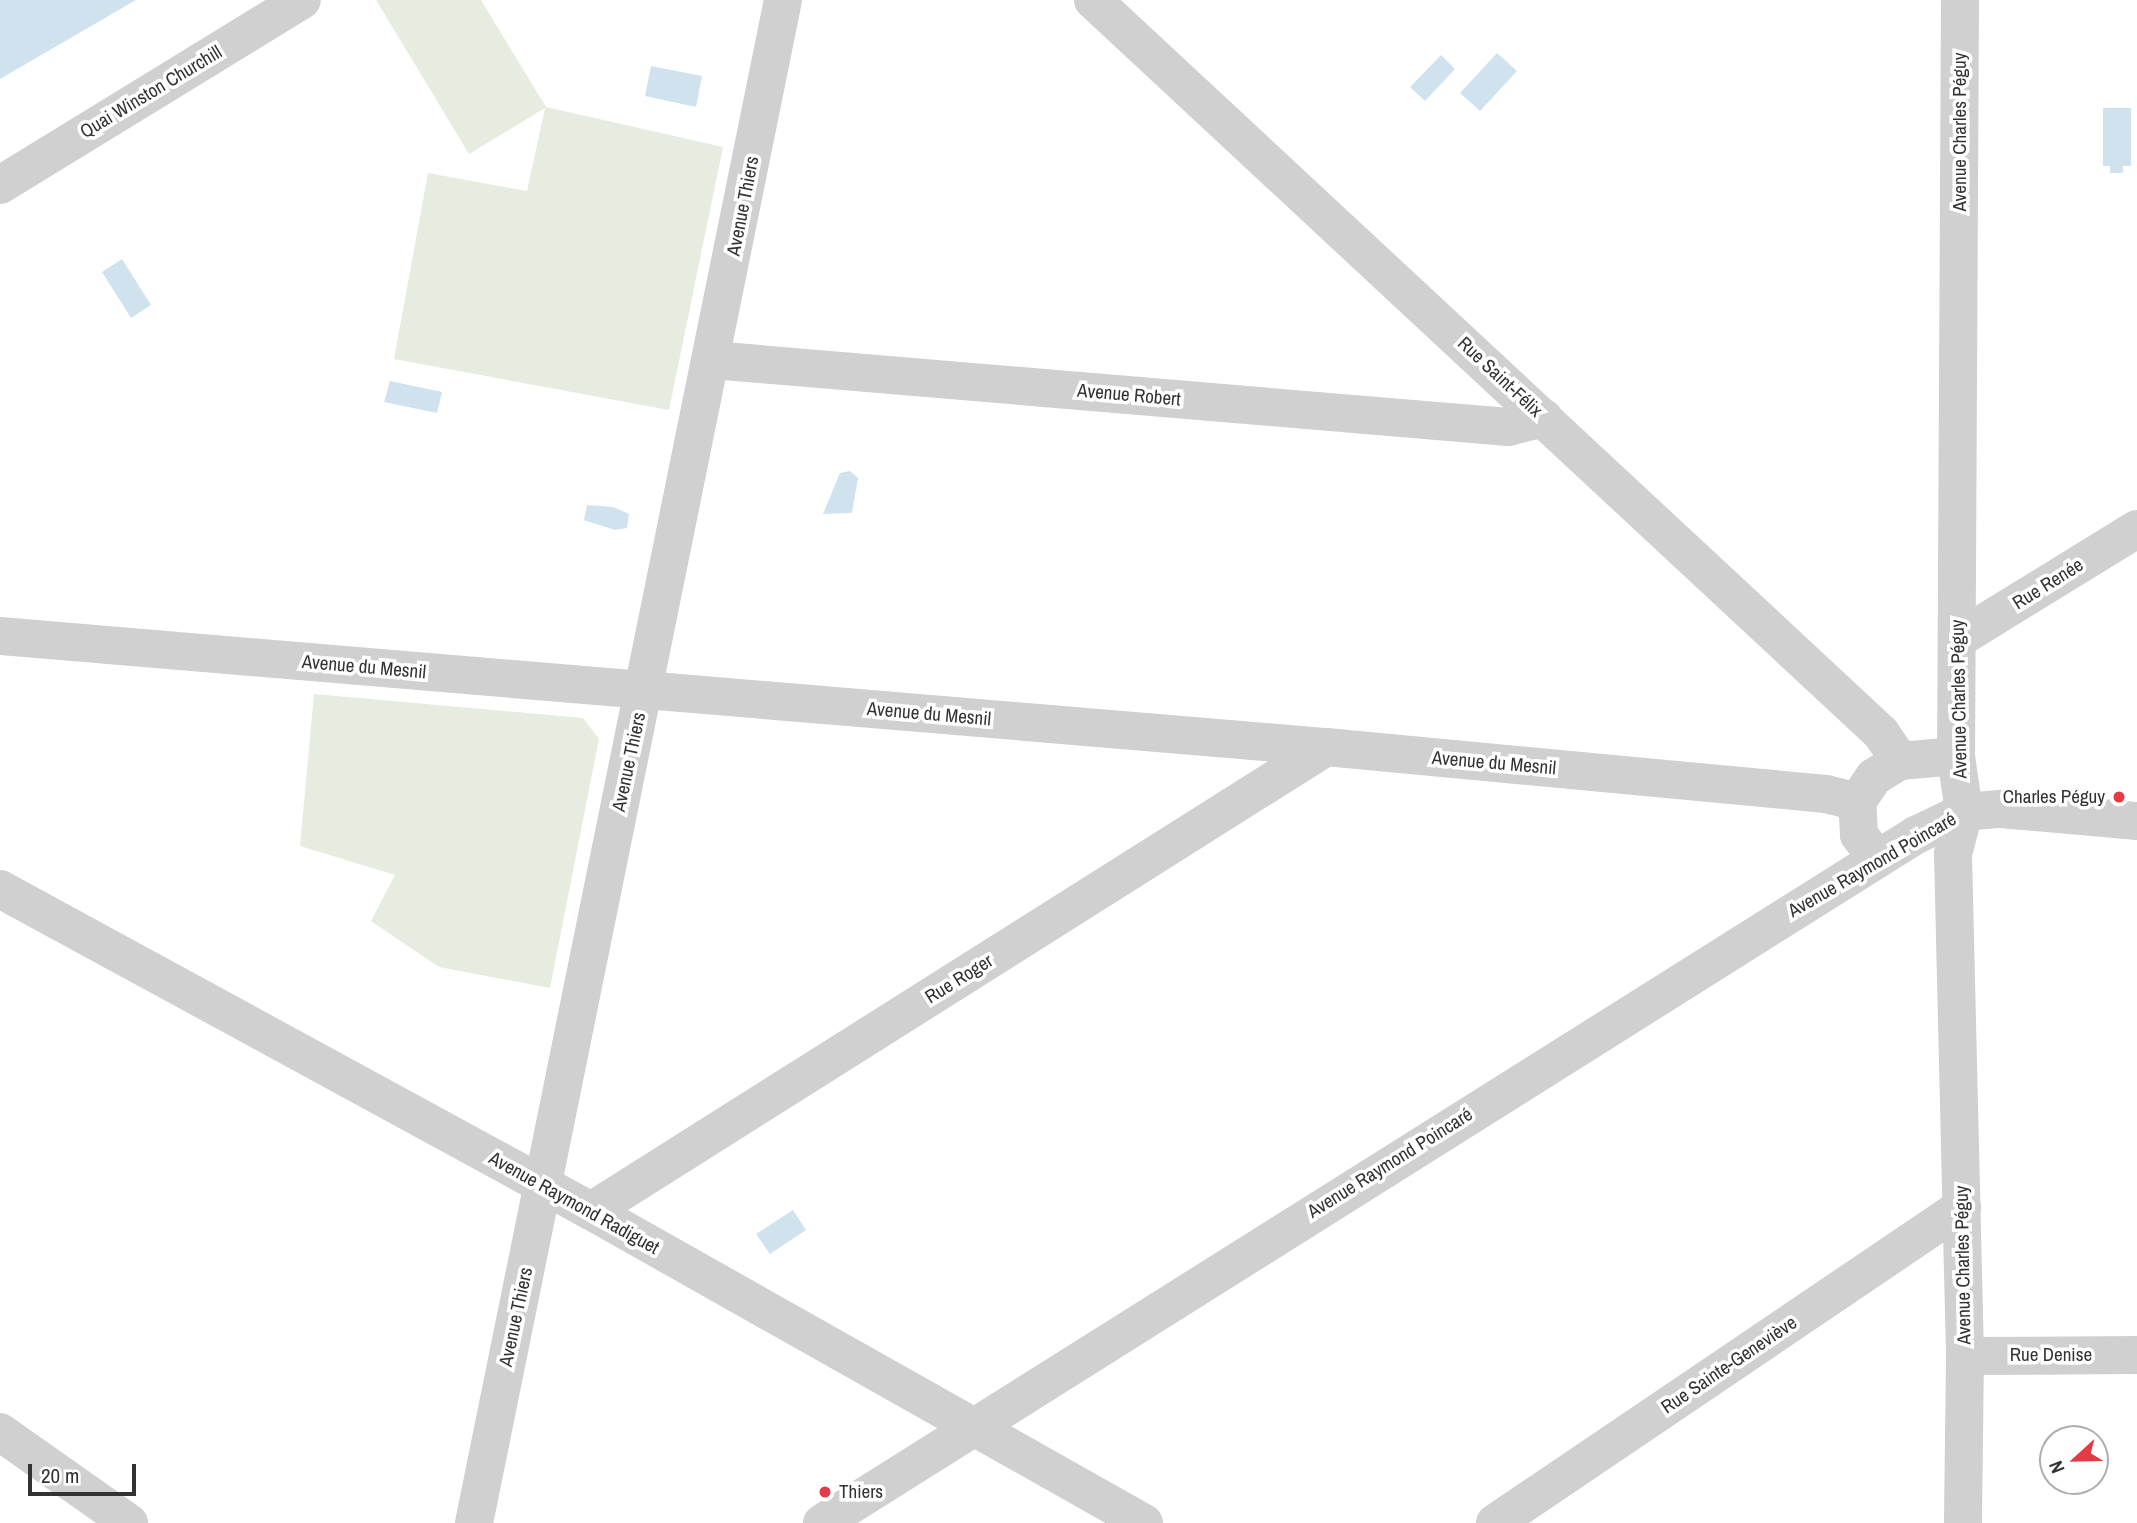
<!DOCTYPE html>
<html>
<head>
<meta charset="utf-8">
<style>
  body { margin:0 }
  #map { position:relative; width:2137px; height:1523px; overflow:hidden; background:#fff; font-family:"Archivo Narrow",sans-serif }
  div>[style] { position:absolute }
  .green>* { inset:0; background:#e6ecdf }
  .water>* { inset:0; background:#cfe2ee }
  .minor>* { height:38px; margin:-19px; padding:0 19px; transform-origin:19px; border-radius:19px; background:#d0d0d0 }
  .dots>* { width:19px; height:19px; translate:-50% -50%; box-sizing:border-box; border:4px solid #fff; border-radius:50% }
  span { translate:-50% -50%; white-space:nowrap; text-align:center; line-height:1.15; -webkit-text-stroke:7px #fff; paint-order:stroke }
  .street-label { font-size:19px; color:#333 }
  .poi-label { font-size:19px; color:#333 }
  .right { translate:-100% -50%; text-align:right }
  .left { translate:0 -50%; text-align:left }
  .north { position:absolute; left:2039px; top:1425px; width:70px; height:70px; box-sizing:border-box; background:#fff; border:2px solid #adadad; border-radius:50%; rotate:248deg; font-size:19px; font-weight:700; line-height:28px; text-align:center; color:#333 }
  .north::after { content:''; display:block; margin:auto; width:24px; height:32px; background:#e63946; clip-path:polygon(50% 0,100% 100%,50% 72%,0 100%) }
  .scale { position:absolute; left:28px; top:1464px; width:108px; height:32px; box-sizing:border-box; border:4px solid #333; border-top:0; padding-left:9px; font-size:21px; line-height:24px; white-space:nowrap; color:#333; -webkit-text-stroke:5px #fff; paint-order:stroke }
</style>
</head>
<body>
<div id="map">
  <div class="green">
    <div style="clip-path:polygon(376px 0,481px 0,546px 107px,723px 147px,669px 410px,394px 359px,428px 173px,527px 191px,545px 108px,469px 154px)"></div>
    <div style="clip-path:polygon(314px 694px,583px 718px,599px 739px,550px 988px,439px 967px,371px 921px,395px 875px,300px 846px)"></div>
  </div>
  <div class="water">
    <div style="clip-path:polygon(0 0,136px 0,0 79px)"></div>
    <div style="clip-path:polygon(1497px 53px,1517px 71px,1480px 111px,1460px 93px)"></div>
    <div style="clip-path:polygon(1441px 55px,1455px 69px,1425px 101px,1410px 87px)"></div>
    <div style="clip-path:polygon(651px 66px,702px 76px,696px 107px,645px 96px)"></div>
    <div style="clip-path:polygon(2103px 108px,2131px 108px,2131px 166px,2123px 166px,2123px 173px,2110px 173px,2110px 166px,2103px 166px)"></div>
    <div style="clip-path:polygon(122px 259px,151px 305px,131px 318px,102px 272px)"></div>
    <div style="clip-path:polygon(390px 381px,442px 392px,437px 413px,384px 402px)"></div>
    <div style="clip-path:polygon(850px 471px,858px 478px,852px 513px,823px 514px,840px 473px)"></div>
    <div style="clip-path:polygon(587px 505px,613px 507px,629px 514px,627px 528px,615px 530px,584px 520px)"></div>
    <div style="clip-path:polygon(793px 1210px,806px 1230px,770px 1254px,756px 1234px)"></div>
  </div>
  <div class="minor">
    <div style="left:1093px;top:0;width:1076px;rotate:42.93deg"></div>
    <div style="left:1881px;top:733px;width:34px;rotate:56deg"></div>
    <div style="left:1960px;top:0;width:756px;rotate:90.3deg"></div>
    <div style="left:1956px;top:756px;width:57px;rotate:81.9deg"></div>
    <div style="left:1964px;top:812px;width:43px;rotate:104.7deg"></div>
    <div style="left:1953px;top:854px;width:502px;rotate:88.63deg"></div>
    <div style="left:1965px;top:1356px;width:167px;rotate:90.7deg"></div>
    <div style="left:0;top:185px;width:354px;rotate:-31.5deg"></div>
    <div style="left:712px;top:360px;width:799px;rotate:4.81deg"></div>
    <div style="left:1508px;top:427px;width:37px;rotate:-14deg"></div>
    <div style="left:0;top:636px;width:1331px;rotate:4.79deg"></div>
    <div style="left:1326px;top:747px;width:502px;rotate:5.37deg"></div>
    <div style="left:1826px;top:794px;width:32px;rotate:14deg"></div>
    <div style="left:1958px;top:639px;width:210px;rotate:-31.6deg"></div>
    <div style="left:1876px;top:858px;width:29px;rotate:-126deg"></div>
    <div style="left:1859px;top:835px;width:33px;rotate:-93deg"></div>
    <div style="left:1857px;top:802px;width:30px;rotate:-56deg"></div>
    <div style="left:1874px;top:777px;width:31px;rotate:-32deg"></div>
    <div style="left:1900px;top:761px;width:56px;rotate:-5.1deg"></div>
    <div style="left:0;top:889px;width:673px;rotate:28.58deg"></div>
    <div style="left:591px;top:1211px;width:635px;rotate:29.43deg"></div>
    <div style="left:591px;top:1211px;width:869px;rotate:-32.26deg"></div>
    <div style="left:1965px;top:1356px;width:172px;rotate:-0.3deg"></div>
    <div style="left:0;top:1432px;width:158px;rotate:35.2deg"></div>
    <div style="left:474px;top:1523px;width:1554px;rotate:-78.53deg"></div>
    <div style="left:822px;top:1523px;width:1292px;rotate:-32.17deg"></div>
    <div style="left:1916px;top:835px;width:53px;rotate:-25.6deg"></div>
    <div style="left:1964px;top:812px;width:36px;rotate:-5deg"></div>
    <div style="left:2000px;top:809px;width:138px;rotate:5deg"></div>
    <div style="left:1495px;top:1523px;width:564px;rotate:-34.08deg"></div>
  </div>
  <div class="dots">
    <div style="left:2119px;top:797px;background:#e63946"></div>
    <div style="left:825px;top:1492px;background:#e63946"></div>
  </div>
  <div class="street-label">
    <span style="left:151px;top:92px;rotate:-31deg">Quai Winston Churchill</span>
    <span style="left:1960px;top:132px;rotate:-90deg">Avenue Charles Péguy</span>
    <span style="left:743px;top:206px;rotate:-79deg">Avenue Thiers</span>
    <span style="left:1500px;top:377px;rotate:43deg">Rue Saint-Félix</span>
    <span style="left:1129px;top:395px;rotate:5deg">Avenue Robert</span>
    <span style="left:2048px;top:584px;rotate:-32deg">Rue Renée</span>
    <span style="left:364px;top:667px;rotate:5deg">Avenue du Mesnil</span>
    <span style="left:1959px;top:699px;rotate:-91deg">Avenue Charles Péguy</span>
    <span style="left:929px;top:714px;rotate:5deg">Avenue du Mesnil</span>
    <span style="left:629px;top:762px;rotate:-78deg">Avenue Thiers</span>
    <span style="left:1494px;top:763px;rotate:5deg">Avenue du Mesnil</span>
    <span style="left:1872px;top:865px;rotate:-30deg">Avenue Raymond Poincaré</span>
    <span style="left:959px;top:979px;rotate:-32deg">Rue Roger</span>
    <span style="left:1390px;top:1163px;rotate:-32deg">Avenue Raymond Poincaré</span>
    <span style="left:574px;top:1203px;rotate:29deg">Avenue Raymond Radiguet</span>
    <span style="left:1963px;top:1265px;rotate:-91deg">Avenue Charles Péguy</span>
    <span style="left:516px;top:1317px;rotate:-78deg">Avenue Thiers</span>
    <span style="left:2051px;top:1355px">Rue Denise</span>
    <span style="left:1729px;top:1365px;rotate:-34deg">Rue Sainte-Geneviève</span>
  </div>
  <div class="poi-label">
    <span class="right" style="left:2105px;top:797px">Charles Péguy</span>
    <span class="left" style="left:839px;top:1492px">Thiers</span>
  </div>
  <div class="north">N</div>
  <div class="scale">20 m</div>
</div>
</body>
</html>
